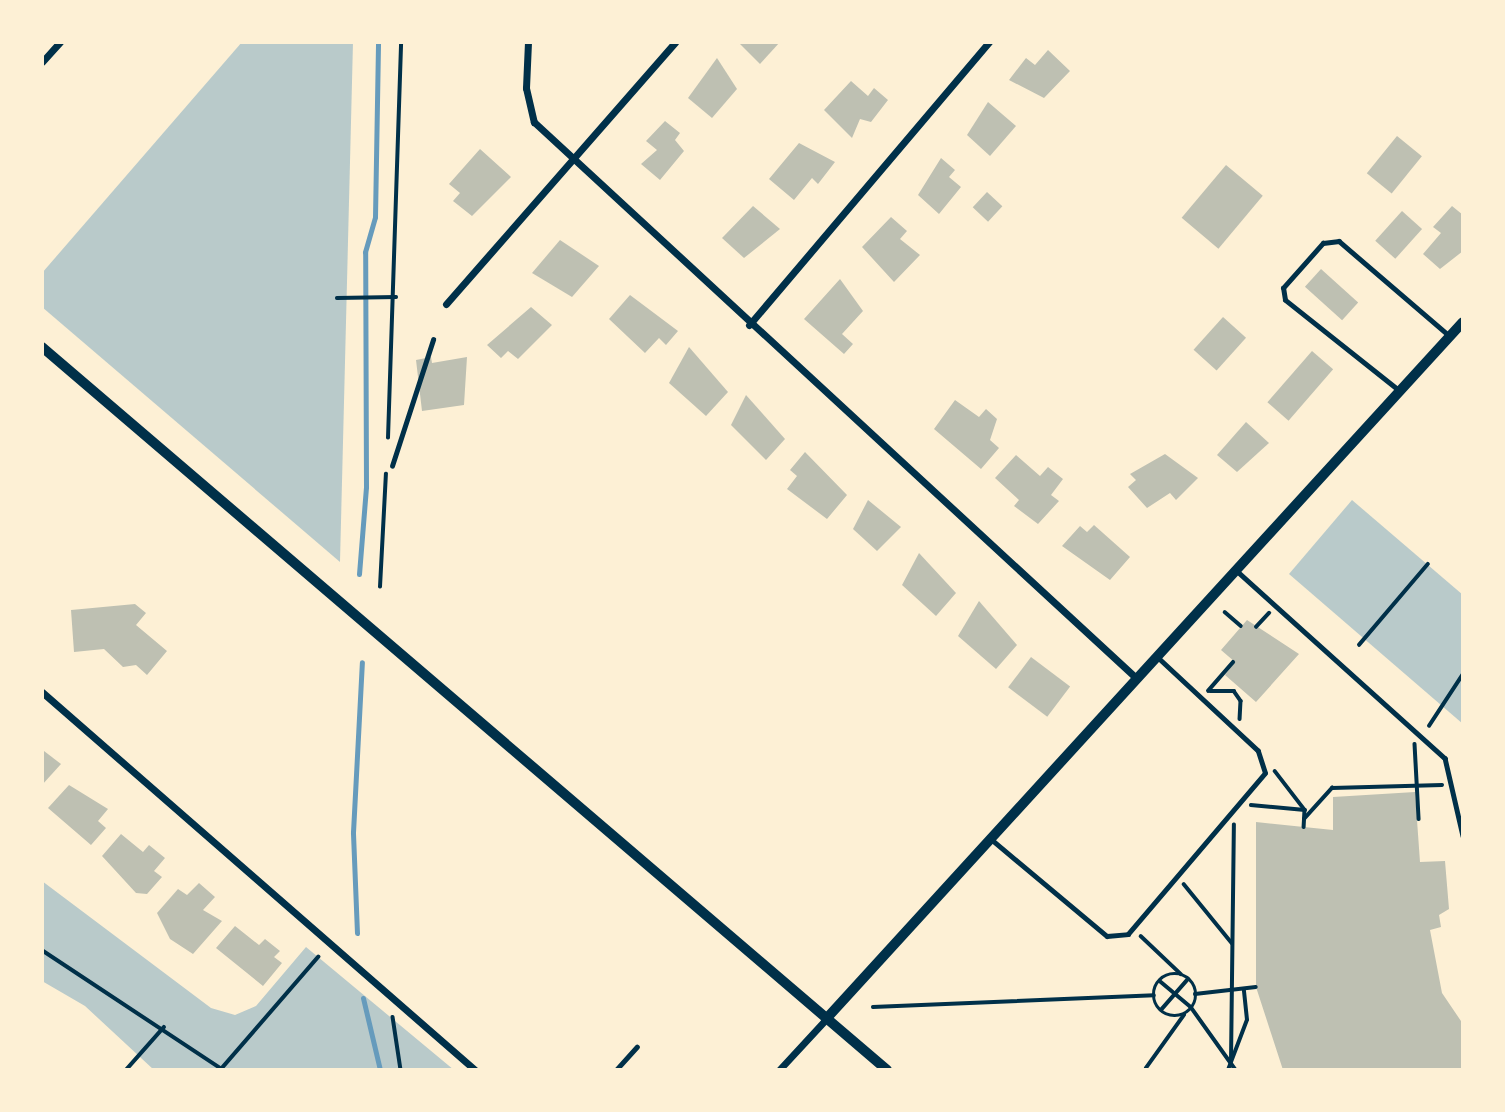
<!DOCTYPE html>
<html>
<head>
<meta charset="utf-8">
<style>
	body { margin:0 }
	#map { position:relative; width:1505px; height:1112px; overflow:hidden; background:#fdf0d5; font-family:Ubuntu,sans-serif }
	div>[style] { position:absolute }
	.green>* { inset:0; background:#b9caca }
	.stream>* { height:5px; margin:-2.5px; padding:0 2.5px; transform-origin:2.5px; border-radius:2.5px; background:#669bbc }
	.building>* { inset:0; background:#bec0b2; transform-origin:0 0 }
	.path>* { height:3.5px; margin:-1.75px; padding:0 1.75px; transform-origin:1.75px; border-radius:1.75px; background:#003049 }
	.path>.ring { margin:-1.75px; padding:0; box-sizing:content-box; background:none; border:3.5px solid #003049; border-radius:50% }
	.service>* { height:4.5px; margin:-2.25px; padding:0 2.25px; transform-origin:2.25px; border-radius:2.25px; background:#003049 }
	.minor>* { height:7px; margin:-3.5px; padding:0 3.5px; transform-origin:3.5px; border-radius:3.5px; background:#003049 }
	.tertiary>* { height:10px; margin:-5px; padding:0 5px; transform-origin:5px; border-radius:5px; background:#003049 }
	.secondary>* { height:10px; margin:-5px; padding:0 5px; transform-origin:5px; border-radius:5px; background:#003049 }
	span { translate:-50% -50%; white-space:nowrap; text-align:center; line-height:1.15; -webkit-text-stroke:5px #fdf0d5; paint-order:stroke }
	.frame { position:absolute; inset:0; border:44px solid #fdf0d5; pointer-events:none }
</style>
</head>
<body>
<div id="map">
	<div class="green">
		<div style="clip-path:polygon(242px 42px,353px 42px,340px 562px,42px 307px,42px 273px)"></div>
		<div style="clip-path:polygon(1352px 500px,1463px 595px,1463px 724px,1289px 574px)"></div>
		<div style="clip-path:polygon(42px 881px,211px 1008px,235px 1015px,256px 1006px,306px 947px,454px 1070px,154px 1070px,85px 1006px,42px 981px)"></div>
	</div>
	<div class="stream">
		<div style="left:359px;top:574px;width:87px;rotate:-85.4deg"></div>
		<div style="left:366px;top:487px;width:235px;rotate:-90.2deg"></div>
		<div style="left:365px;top:252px;width:36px;rotate:-74deg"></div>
		<div style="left:375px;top:217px;width:175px;rotate:-89deg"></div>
		<div style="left:357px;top:933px;width:101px;rotate:-92.3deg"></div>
		<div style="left:353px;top:832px;width:170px;rotate:-87deg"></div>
		<div style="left:363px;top:998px;width:74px;rotate:76.7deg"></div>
	</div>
	<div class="building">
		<div style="clip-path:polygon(738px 42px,780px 42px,760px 64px)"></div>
		<div style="clip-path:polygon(1048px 50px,1070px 71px,1044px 98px,1009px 80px,1026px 58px,1035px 65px)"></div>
		<div style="clip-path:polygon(717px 58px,737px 89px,712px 118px,688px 98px)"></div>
		<div style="clip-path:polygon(851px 81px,868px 96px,874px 88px,888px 100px,871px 122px,860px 119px,852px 138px,824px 110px)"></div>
		<div style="clip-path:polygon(988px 102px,1016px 126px,990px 156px,967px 135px)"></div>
		<div style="clip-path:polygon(665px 121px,680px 133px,675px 140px,684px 151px,660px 180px,641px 164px,657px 150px,646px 141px)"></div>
		<div style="left:1397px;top:136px;width:32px;height:48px;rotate:39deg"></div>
		<div style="clip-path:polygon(799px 143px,835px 162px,818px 184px,812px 178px,794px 200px,769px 179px)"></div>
		<div style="clip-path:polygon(480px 149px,511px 177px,472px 216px,453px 201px,460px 193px,449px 184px)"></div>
		<div style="clip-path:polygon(941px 158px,955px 170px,949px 177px,961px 187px,939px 214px,918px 195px)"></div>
		<div style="left:1226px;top:165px;width:48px;height:69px;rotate:40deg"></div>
		<div style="left:987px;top:192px;width:21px;height:21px;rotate:43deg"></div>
		<div style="clip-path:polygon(753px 206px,780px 229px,744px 258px,722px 238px)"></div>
		<div style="clip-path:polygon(1452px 206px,1463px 215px,1463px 251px,1440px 269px,1423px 254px,1441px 233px,1433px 227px)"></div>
		<div style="left:1402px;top:211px;width:27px;height:40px;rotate:42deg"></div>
		<div style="clip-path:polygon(891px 217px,907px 231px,900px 239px,920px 255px,894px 282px,862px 247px)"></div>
		<div style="clip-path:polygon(560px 240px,599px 266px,572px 297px,532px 273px)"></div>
		<div style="left:1321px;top:269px;width:50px;height:24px;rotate:42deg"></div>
		<div style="clip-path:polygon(840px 279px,863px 311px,842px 334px,853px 344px,844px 354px,804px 319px)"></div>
		<div style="clip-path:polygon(630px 295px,678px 331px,666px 345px,659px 338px,645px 353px,609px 319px)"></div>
		<div style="clip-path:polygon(531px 307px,552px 325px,518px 359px,508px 351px,501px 358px,487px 345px)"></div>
		<div style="left:1223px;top:317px;width:31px;height:44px;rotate:42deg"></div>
		<div style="clip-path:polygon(689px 347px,728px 392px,706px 416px,669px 383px)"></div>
		<div style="left:1312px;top:351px;width:28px;height:68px;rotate:41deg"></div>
		<div style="clip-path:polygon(431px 357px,432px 363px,467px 357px,464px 405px,422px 411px,416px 360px)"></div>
		<div style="clip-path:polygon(746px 395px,785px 439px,766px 460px,731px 425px)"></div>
		<div style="clip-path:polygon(955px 400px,979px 417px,986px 409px,997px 419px,990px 440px,999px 448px,981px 469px,934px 429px)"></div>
		<div style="clip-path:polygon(1246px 422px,1269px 443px,1237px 472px,1217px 455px)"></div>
		<div style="clip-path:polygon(805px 452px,847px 495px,827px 519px,787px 489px,797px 476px,790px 470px)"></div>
		<div style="clip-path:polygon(1165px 454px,1198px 478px,1176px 500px,1170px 493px,1147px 508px,1128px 487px,1136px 480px,1130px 474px)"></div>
		<div style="clip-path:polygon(1016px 455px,1040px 476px,1048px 467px,1063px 479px,1051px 495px,1059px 501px,1038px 524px,1014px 506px,1019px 500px,995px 478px)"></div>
		<div style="clip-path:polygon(868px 500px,901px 527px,877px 551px,853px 529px)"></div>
		<div style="clip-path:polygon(1094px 525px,1130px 557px,1110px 580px,1062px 546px,1080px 526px,1087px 532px)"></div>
		<div style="clip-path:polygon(919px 553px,956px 593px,936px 616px,902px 585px)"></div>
		<div style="clip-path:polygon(979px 601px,1017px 645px,996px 669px,958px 636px)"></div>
		<div style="clip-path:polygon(135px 604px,146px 613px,136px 625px,167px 651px,147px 675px,136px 665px,123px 667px,104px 649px,74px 652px,71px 610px)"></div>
		<div style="clip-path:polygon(1247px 620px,1299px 654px,1256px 702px,1225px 675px,1235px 662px,1221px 650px)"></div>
		<div style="left:1031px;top:657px;width:49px;height:38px;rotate:37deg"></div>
		<div style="clip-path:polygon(44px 751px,61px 764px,42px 785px,42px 753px)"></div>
		<div style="clip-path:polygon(69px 785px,108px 809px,98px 821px,106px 828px,91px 845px,48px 808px)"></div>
		<div style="clip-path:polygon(1415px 792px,1420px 862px,1445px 861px,1449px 909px,1439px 915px,1441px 927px,1430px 930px,1442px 993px,1463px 1024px,1463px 1070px,1283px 1070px,1256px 987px,1256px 822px,1333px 830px,1333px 797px)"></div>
		<div style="clip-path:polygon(121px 834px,143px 852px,149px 845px,165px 858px,154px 871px,162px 877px,147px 894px,136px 893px,102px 856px)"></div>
		<div style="clip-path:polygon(199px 883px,215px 897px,203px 910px,222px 921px,193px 954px,170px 939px,157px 913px,178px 889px,187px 895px)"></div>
		<div style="clip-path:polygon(235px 926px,259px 945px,265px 939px,280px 951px,274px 957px,282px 963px,263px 986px,216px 948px)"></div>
	</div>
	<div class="path">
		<div style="left:337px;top:298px;width:59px;rotate:-1deg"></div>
		<div style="left:388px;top:438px;width:396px;rotate:-88.1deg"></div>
		<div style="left:380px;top:587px;width:113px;rotate:-87deg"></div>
		<div style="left:1225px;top:612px;width:21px;rotate:41deg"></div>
		<div style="left:1256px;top:627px;width:19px;rotate:-47deg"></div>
		<div style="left:1359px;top:645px;width:106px;rotate:-49.6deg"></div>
		<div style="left:1208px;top:691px;width:38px;rotate:-49deg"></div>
		<div style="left:1210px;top:691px;width:24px"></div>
		<div style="left:1234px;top:691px;width:12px;rotate:55deg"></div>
		<div style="left:1241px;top:701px;width:18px;rotate:93deg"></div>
		<div style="left:1429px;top:726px;width:62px;rotate:-56.8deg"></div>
		<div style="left:1415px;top:744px;width:75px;rotate:86.9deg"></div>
		<div style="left:1275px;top:771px;width:49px;rotate:52.4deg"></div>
		<div style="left:1305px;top:810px;width:17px;rotate:93deg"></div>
		<div style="left:1251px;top:805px;width:54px;rotate:5.3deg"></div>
		<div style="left:1304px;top:819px;width:42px;rotate:-47.9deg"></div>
		<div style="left:1332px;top:788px;width:110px;rotate:-1.6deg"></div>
		<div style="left:1184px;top:884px;width:76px;rotate:50.9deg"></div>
		<div style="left:1141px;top:936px;width:55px;rotate:43.5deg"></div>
		<div style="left:42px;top:950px;width:216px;rotate:33.5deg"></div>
		<div class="ring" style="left:1154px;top:974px;width:38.5px;height:38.5px"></div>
		<div style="left:1160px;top:981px;width:40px;rotate:40deg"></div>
		<div style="left:1191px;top:1007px;width:77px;rotate:54.5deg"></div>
		<div style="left:1195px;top:994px;width:61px;rotate:-6.5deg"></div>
		<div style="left:873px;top:1007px;width:281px;rotate:-2.4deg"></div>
		<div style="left:1161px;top:1010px;width:41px;rotate:-48.9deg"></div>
		<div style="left:393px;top:1017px;width:54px;rotate:81.4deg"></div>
		<div style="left:1231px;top:1061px;width:236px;rotate:-89.3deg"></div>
		<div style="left:222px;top:1068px;width:147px;rotate:-49.1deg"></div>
		<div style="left:1146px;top:1068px;width:65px;rotate:-54.4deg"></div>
		<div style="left:126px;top:1070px;width:57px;rotate:-48.5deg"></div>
		<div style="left:1228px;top:1070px;width:53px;rotate:-69.2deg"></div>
		<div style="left:1247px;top:1020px;width:29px;rotate:-96deg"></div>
	</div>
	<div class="service">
		<div style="left:1398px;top:390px;width:144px;rotate:-141.5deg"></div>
		<div style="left:1285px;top:300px;width:12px;rotate:-99deg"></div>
		<div style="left:1283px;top:288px;width:60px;rotate:-48.4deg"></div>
		<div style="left:1323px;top:243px;width:16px;rotate:-7deg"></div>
		<div style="left:1339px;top:241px;width:146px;rotate:40.6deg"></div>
		<div style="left:392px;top:466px;width:133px;rotate:-72deg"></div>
		<div style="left:1237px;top:571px;width:280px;rotate:42deg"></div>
		<div style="left:1445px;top:758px;width:80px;rotate:77deg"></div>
		<div style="left:991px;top:839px;width:151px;rotate:39.9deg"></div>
		<div style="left:1107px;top:936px;width:21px;rotate:-5deg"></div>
		<div style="left:1128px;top:934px;width:211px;rotate:-49.6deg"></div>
		<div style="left:1265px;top:773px;width:23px;rotate:-108deg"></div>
		<div style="left:1258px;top:751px;width:138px;rotate:-137.1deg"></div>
		<div style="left:616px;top:1070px;width:31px;rotate:-48deg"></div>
	</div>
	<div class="minor">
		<div style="left:528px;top:42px;width:46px;rotate:92.5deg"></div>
		<div style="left:526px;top:88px;width:35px;rotate:77deg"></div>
		<div style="left:534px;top:122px;width:818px;rotate:42.72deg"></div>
		<div style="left:42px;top:62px;width:27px;rotate:-48deg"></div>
		<div style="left:446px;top:304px;width:348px;rotate:-48.8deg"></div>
		<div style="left:749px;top:325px;width:371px;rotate:-49.7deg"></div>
		<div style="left:42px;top:692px;width:575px;rotate:41.12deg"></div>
		<div style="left:779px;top:1070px;width:69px;rotate:-47.3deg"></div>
	</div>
	<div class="tertiary">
		<div style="left:826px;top:1019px;width:944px;rotate:-47.58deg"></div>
	</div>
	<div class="secondary">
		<div style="left:42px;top:347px;width:1112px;rotate:40.55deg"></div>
	</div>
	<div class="frame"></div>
</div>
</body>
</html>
